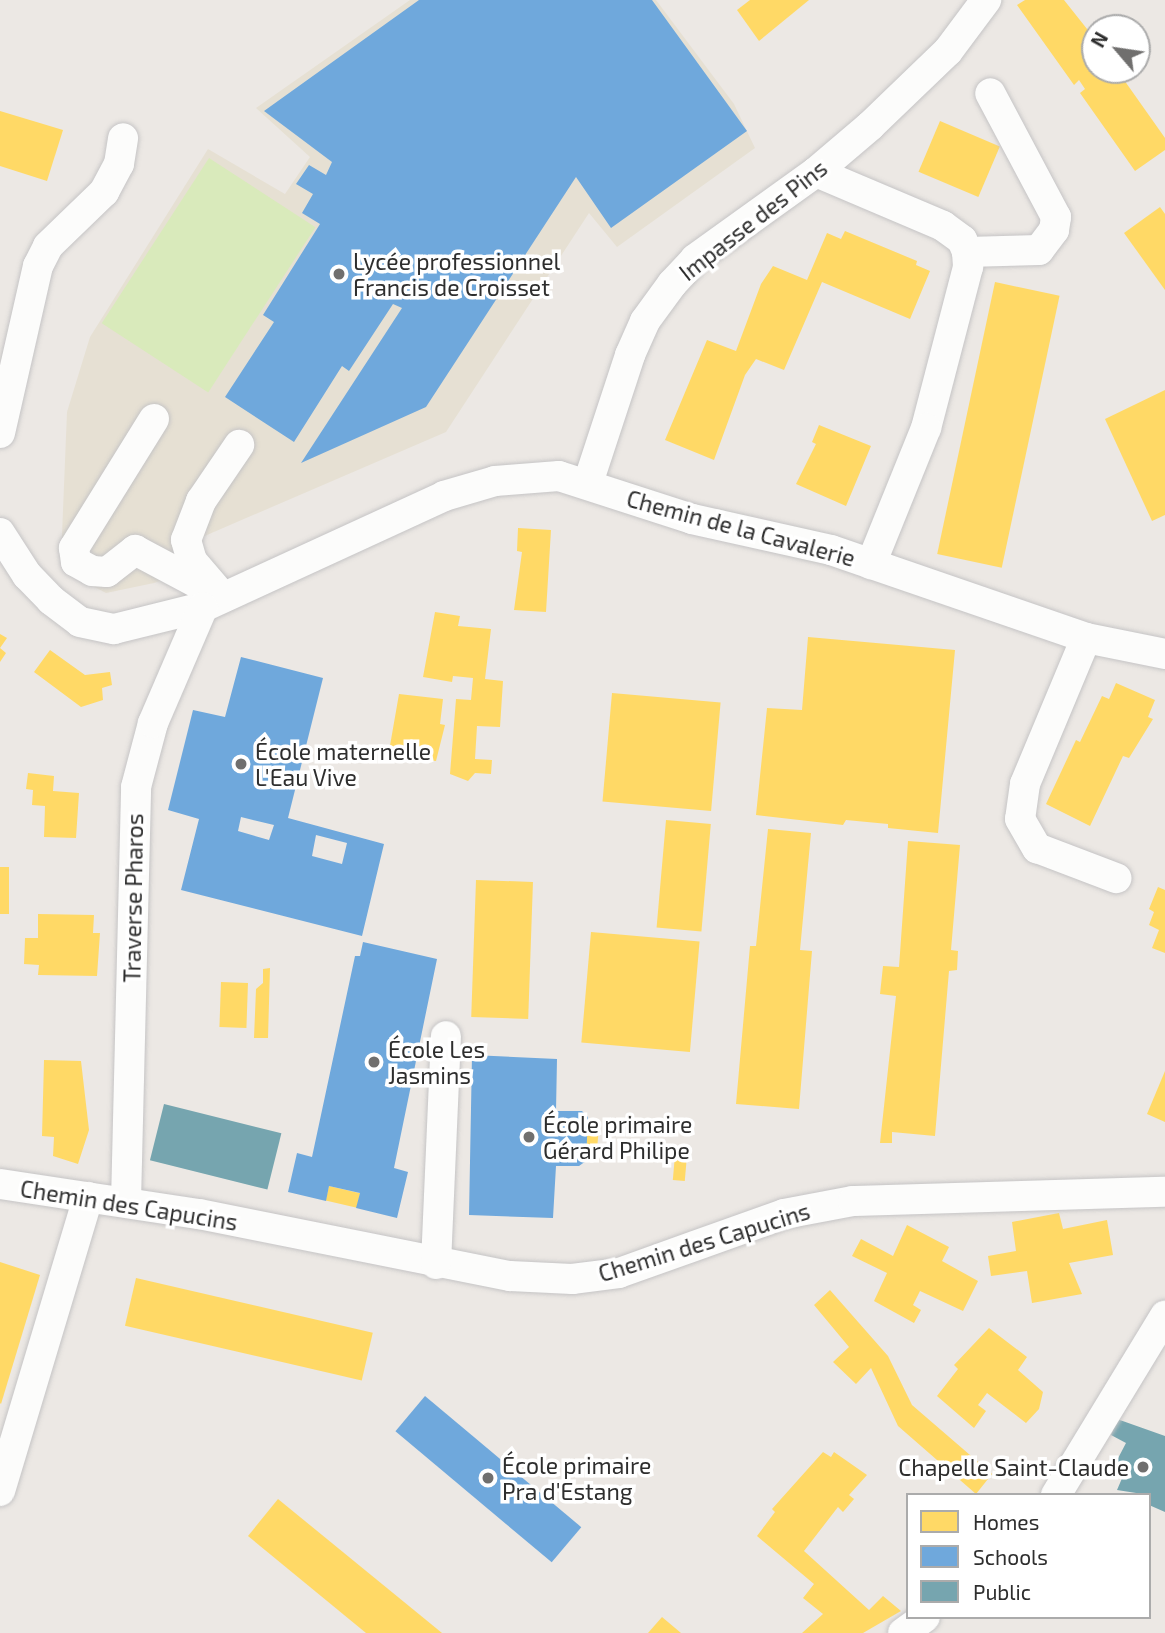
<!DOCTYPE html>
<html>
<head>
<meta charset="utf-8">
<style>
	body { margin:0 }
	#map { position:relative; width:1165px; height:1633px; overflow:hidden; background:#ece8e4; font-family:"Exo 2",sans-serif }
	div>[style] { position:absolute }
	.education>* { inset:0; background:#e6e0d3 }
	.pitch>* { inset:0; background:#d9eabb; transform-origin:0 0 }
	.homes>* { inset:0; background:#ffd966; transform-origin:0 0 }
	.schools>* { inset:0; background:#6fa8dc; transform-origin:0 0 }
	.public>* { inset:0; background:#76a5af; transform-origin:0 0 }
	.roads { filter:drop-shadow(0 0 2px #c5c4c5) drop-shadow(0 0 2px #c5c4c5) }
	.minor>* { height:30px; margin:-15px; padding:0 15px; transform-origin:15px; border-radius:15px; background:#fcfcfb }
	.dots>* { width:19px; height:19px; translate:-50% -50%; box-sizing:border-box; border:4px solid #fff; border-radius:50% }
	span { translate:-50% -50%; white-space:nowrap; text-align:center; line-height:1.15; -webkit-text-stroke:7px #fff; paint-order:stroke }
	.street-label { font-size:23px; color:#2e2e2e }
	.poi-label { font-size:23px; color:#2e2e2e }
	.left { translate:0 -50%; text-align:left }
	.right { translate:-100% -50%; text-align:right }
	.legend { position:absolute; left:906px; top:1493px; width:245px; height:126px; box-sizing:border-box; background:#fff; border:2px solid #ababab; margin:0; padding:9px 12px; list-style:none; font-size:21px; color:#2e2e2e }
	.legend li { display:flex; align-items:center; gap:14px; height:35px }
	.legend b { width:35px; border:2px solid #ababab }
	.north { position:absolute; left:1081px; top:14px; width:70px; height:70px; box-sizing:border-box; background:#fff; border:2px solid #ababab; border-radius:50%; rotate:299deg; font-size:19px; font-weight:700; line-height:28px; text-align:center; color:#2e2e2e }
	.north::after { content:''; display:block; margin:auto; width:24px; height:32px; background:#706f6e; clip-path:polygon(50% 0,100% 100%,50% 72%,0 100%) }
</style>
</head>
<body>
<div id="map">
	<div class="education">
		<div style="clip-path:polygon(410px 0,656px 0,734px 104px,755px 148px,617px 247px,589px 213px,446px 432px,200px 538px,204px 565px,154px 583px,106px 593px,81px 580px,61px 559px,67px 412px,90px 337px,208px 149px,285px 194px,310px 157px,256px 108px)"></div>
	</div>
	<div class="pitch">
		<div style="left:209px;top:158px;width:127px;height:197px;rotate:33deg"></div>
	</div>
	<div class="homes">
		<div style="clip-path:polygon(750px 0,809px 0,759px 41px,737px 10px)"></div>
		<div style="clip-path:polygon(1025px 0,1064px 0,1095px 39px,1095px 70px,1117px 70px,1165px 138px,1165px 150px,1135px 171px,1080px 93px,1085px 89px,1079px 80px,1074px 85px,1017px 5px)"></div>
		<div style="clip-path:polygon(0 111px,63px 130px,47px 181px,0 166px)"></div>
		<div style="left:940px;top:121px;width:65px;height:55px;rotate:23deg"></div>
		<div style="clip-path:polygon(1160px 207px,1165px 214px,1165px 290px,1124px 233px)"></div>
		<div style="clip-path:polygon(845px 231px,917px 261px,916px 265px,930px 271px,910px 319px,822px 282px,784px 370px,756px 359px,745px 375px,714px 460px,665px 440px,707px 340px,736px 351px,761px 284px,773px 266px,807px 280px,827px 233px,841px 239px)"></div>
		<div style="left:995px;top:282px;width:66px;height:278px;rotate:12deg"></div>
		<div style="clip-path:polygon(1165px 390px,1165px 515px,1152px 521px,1105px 419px)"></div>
		<div style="clip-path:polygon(819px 425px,871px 446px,846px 506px,796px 484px,816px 444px,812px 442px)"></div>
		<div style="clip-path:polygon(518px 528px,551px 530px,546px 612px,514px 610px,522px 552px,517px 551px)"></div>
		<div style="clip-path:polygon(435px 612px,460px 616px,458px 626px,491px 629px,485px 679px,503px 681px,500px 727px,477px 726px,475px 759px,492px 760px,491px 774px,475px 773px,468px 781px,450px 774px,456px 699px,471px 700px,473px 678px,453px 676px,452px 682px,423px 677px)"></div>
		<div style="clip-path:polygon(0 634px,7px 638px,0 648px,6px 653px,0 662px)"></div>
		<div style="clip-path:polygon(808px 637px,955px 650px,938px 833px,888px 828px,888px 824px,846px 820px,843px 825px,756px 815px,767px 708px,802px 710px)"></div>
		<div style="clip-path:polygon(50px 650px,85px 675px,110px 672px,112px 685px,102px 688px,103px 700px,81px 707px,34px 672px)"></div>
		<div style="clip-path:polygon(1116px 683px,1155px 700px,1148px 717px,1153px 719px,1129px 758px,1123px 756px,1090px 826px,1046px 804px,1076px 740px,1080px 742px,1102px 696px,1109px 699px)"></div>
		<div style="left:612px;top:693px;width:109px;height:109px;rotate:5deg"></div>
		<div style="clip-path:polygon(399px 694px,443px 699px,440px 724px,445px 725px,436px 761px,388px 757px)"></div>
		<div style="clip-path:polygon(28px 773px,54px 776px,53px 791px,79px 793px,76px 838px,44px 837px,45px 806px,32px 805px,33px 790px,26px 789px)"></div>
		<div style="left:666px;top:820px;width:45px;height:108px;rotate:5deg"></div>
		<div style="clip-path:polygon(768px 829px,811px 833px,800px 950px,812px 951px,799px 1109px,736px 1104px,750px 946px,756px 946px)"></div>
		<div style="clip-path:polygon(908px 841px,960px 845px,951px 950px,958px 951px,957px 970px,949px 971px,935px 1136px,892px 1132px,892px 1143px,880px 1143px,896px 996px,880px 994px,883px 966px,899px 967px)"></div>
		<div style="left:0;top:867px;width:9px;height:47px"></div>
		<div style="left:476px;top:880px;width:57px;height:137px;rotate:2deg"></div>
		<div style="clip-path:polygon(1158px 887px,1165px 890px,1165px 953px,1152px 948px,1159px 930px,1149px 925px,1154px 912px,1149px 909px)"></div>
		<div style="clip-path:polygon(38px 914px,94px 915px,93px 933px,100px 933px,97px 976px,38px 975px,39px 965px,24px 964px,25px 938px,38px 938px)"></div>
		<div style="left:591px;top:932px;width:109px;height:111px;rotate:5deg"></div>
		<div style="clip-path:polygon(270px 968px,268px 1038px,254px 1038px,256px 989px,263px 983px,263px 969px)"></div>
		<div style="left:221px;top:982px;width:27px;height:45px;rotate:2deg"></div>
		<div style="clip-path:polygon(44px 1060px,81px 1061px,89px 1130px,78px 1164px,53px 1156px,54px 1137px,42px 1136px)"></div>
		<div style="clip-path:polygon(1165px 1071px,1165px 1122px,1147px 1114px)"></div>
		<div style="left:587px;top:1126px;width:12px;height:23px;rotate:5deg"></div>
		<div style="left:675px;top:1155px;width:12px;height:25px;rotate:5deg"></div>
		<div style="left:329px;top:1186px;width:32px;height:15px;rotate:13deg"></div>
		<div style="clip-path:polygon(1059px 1213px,1063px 1229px,1107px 1220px,1113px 1255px,1069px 1263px,1082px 1294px,1032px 1303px,1027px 1271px,991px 1276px,988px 1256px,1016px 1251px,1012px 1222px)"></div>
		<div style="clip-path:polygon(907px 1225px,949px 1247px,942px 1261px,978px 1281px,963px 1311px,920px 1291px,913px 1305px,921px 1310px,914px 1323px,874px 1301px,887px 1273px,852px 1256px,861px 1239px,893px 1256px)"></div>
		<div style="clip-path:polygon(0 1262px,40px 1275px,1px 1404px,0 1403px)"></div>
		<div style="left:136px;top:1278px;width:243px;height:49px;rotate:13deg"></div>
		<div style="clip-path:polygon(830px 1290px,888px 1356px,912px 1405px,992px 1474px,976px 1494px,898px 1426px,871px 1368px,856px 1384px,833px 1362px,849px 1347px,814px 1305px)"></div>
		<div style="clip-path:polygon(989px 1328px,1027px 1357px,1018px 1370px,1043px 1392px,1039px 1409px,1026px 1423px,987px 1393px,978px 1405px,986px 1411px,974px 1428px,937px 1396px,958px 1369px,954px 1365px)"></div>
		<div style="clip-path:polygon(823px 1452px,831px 1457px,834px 1452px,867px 1475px,849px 1495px,854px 1499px,843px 1512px,838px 1507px,804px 1551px,869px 1610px,883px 1596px,901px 1611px,863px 1633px,802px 1633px,823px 1614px,803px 1598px,814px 1584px,757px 1536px,775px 1512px,772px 1509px)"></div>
		<div style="clip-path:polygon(278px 1499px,442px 1633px,366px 1633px,248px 1536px)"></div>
		<div style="clip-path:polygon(662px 1617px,681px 1633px,648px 1633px)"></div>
	</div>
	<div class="schools">
		<div style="clip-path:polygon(419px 0,652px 0,747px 131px,611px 228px,576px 177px,426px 407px,301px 463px,402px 308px,393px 304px,349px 371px,342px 366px,294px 442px,225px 397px,274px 322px,263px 315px,320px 224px,302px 213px,313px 194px,296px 184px,309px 165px,326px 175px,332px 162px,264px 111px)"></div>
		<div style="clip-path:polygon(evenodd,241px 657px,323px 678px,288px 818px,384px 844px,362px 936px,181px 890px,199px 819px,168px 810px,193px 710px,225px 717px,241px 657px,241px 817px,274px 825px,269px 840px,238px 831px,241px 817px,241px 657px,316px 835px,347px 843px,342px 864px,312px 856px,316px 835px)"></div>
		<div style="clip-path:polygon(363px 942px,437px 959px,394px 1168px,408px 1172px,397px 1218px,356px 1208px,360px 1193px,329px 1186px,326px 1201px,288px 1192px,297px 1153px,312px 1157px,355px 956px,360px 956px)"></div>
		<div style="clip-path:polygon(472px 1055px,557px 1059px,556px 1111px,582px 1111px,588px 1117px,586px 1161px,579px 1166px,556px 1166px,553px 1218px,469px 1215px)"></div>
		<div style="left:425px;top:1396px;width:204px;height:46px;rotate:40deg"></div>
	</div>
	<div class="public">
		<div style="left:164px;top:1104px;width:121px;height:58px;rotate:14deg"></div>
		<div style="clip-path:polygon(1117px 1419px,1165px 1436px,1165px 1512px,1149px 1505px,1149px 1495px,1117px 1490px,1126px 1469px,1115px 1464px,1126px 1443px,1111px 1435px)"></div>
	</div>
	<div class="roads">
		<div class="minor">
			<div style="left:816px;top:172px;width:138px;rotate:23deg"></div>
			<div style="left:943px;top:226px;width:24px;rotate:36deg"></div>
			<div style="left:962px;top:240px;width:13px;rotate:67deg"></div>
			<div style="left:967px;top:252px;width:15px;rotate:86deg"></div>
			<div style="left:968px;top:267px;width:166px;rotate:104.6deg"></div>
			<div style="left:926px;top:428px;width:147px;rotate:112deg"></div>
			<div style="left:967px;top:252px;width:72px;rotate:-1.6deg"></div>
			<div style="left:1039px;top:250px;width:25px;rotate:-53deg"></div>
			<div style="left:1054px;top:230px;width:13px;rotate:-81deg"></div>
			<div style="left:1056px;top:217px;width:140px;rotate:-118deg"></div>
			<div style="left:154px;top:419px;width:152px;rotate:121.8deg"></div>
			<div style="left:74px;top:548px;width:14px;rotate:82deg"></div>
			<div style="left:76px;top:562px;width:18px;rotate:29deg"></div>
			<div style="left:92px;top:571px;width:15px;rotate:4deg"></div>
			<div style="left:107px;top:572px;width:36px;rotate:-38deg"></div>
			<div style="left:135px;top:550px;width:100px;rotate:28.1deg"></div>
			<div style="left:223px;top:597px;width:48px;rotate:-130.7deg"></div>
			<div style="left:192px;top:561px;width:22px;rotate:-106deg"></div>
			<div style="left:186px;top:540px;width:42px;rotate:-69deg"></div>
			<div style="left:201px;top:501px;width:68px;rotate:-55.8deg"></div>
			<div style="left:0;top:433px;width:171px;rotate:-77.2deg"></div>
			<div style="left:38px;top:266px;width:22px;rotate:-63deg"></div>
			<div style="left:48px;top:246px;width:78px;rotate:-44deg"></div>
			<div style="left:104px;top:192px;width:32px;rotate:-62deg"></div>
			<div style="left:119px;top:164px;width:26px;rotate:-81deg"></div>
			<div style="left:588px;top:483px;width:135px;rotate:-71.8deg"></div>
			<div style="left:630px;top:355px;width:37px;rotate:-66deg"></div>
			<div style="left:645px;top:321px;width:46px;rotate:-53.9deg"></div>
			<div style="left:672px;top:284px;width:34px;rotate:-47deg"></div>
			<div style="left:695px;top:259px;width:149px;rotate:-35.7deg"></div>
			<div style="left:816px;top:172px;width:71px;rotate:-40.4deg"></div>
			<div style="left:870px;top:126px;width:108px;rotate:-43.9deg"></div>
			<div style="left:948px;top:51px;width:64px;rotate:-53.3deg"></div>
			<div style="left:0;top:533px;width:50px;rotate:57.3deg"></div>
			<div style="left:27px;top:575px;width:35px;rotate:46deg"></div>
			<div style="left:51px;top:600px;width:36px;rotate:37deg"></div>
			<div style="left:80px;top:622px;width:35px;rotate:12deg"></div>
			<div style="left:114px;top:629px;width:92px;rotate:-13.9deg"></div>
			<div style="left:203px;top:607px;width:265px;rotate:-24.7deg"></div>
			<div style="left:444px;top:496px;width:53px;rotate:-16.4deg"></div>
			<div style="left:495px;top:481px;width:64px;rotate:-4.5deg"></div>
			<div style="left:559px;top:476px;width:140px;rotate:17.9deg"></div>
			<div style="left:692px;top:519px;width:142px;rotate:12.6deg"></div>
			<div style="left:831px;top:550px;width:270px;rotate:19deg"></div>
			<div style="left:1086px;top:638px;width:81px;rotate:11.4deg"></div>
			<div style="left:1086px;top:638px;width:158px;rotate:112.7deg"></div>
			<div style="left:1025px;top:784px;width:35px;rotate:98deg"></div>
			<div style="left:1020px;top:819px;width:34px;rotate:60deg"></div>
			<div style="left:1037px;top:848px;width:85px;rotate:20.8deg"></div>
			<div style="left:0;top:1184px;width:201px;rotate:8.6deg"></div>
			<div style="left:199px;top:1214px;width:317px;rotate:11.3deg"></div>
			<div style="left:510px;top:1276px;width:62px;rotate:2.8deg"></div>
			<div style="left:572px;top:1279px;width:47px;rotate:-7.3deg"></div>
			<div style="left:619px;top:1273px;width:175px;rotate:-19.7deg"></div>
			<div style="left:784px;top:1214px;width:70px;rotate:-10.7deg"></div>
			<div style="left:853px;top:1201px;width:312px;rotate:-1.7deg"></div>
			<div style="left:126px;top:1202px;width:415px;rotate:-88.6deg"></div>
			<div style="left:136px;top:787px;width:66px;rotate:-75.1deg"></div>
			<div style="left:153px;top:723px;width:126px;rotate:-66.7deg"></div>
			<div style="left:436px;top:1264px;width:228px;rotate:-87.5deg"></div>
			<div style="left:0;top:1491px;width:307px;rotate:-73.3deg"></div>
			<div style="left:1056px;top:1495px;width:210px;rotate:-58.7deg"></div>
			<div style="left:903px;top:1633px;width:27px;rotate:-36deg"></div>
		</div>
	</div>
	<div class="dots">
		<div style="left:339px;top:274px;background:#706f6e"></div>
		<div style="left:241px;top:764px;background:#706f6e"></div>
		<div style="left:374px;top:1062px;background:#706f6e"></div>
		<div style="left:529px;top:1137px;background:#706f6e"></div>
		<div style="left:1143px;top:1467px;background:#706f6e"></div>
		<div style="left:488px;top:1478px;background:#706f6e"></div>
	</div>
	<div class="street-label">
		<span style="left:753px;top:220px;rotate:-38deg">Impasse des Pins</span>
		<span style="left:741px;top:528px;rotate:15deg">Chemin de la Cavalerie</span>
		<span style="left:133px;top:898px;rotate:-89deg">Traverse Pharos</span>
		<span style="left:129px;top:1205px;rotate:9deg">Chemin des Capucins</span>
		<span style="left:704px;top:1242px;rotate:-17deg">Chemin des Capucins</span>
	</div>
	<div class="poi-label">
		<span class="left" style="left:353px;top:274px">Lycée professionnel<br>Francis de Croisset</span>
		<span class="left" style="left:255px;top:764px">École maternelle<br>L'Eau Vive</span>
		<span class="left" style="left:388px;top:1062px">École Les<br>Jasmins</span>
		<span class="left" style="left:543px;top:1137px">École primaire<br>Gérard Philipe</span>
		<span class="left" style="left:502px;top:1478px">École primaire<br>Pra d'Estang</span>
		<span class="right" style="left:1129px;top:1467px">Chapelle Saint-Claude</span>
	</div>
	<ul class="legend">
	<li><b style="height:19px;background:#ffd966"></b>Homes</li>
	<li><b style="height:19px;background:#6fa8dc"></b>Schools</li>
	<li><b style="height:19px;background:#76a5af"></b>Public</li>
	</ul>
	<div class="north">N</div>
</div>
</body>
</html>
